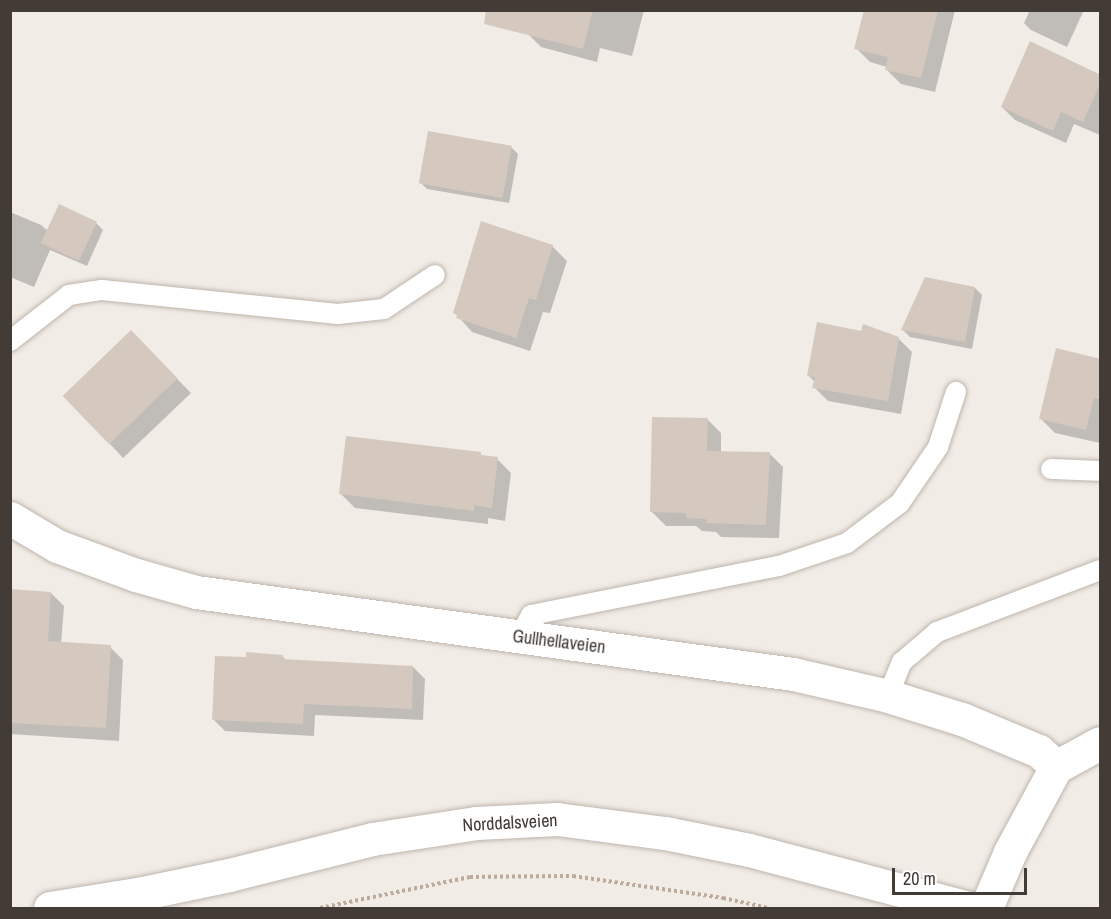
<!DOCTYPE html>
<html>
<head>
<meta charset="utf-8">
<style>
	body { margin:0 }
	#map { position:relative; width:1111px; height:919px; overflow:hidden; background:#f1ece6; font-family:"Archivo Narrow",sans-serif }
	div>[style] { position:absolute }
	.shadow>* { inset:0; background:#0003 }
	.building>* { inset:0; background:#d5c9bf; transform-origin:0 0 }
	.path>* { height:4px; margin-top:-2px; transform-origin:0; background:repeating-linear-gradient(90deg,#bcab9c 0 3px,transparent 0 6px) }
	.roads { filter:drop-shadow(0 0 2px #bfb5ac) drop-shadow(0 0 2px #bfb5ac) }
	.service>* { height:20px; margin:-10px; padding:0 10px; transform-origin:10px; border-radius:10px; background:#fff }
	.minor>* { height:33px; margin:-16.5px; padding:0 16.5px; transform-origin:16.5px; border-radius:16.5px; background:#fff }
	span { translate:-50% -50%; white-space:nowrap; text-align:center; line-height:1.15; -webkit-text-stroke:5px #fff; paint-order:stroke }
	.street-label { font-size:18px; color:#433c36 }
	.frame { position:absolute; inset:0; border:12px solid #433c36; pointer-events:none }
	.scale { position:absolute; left:892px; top:868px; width:135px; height:27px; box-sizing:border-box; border:3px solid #433c36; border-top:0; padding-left:8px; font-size:18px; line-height:21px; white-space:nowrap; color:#433c36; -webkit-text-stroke:4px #fff; paint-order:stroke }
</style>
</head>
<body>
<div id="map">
	<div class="shadow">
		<div style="clip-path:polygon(533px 10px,644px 10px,632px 56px,600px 48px,597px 62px,541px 47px,527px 33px)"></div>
		<div style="clip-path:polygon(865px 10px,955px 10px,935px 92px,901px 84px,887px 70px,887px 67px,870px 62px,856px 48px)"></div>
		<div style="clip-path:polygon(1030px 10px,1082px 10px,1083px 12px,1067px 47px,1031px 30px,1024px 23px)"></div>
		<div style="clip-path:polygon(1100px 77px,1100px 135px,1074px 124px,1066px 143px,1015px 120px,1002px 107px)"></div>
		<div style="clip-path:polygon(511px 147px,518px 154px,509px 203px,427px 189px,420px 182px)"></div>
		<div style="clip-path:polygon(10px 212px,41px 225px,48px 231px,96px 223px,103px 230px,87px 266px,50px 250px,34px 287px,10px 277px)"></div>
		<div style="clip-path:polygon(482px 223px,553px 247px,567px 261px,550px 313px,543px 312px,530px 351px,472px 332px,455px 313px)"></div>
		<div style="clip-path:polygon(975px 288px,982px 295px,972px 349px,910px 337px,903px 330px)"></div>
		<div style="clip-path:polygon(131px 332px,191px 393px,123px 458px,110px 444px)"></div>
		<div style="clip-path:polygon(898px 338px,912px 352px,901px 414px,828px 401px,814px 387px,815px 382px,808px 375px)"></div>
		<div style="clip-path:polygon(1100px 361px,1100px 443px,1055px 433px,1041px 419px)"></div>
		<div style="clip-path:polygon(707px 419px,721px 433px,721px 452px,769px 453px,783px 467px,779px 538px,721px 537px,716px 532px,702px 531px,696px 526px,666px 526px,652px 512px)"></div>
		<div style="clip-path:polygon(480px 454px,484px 457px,497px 459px,511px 473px,505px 521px,488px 518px,488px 524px,355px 508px,341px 494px)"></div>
		<div style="clip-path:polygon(10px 590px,51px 593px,64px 606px,61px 644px,110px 647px,123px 660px,119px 741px,10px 734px)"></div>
		<div style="clip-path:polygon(282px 656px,287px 661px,413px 667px,425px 679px,423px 720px,315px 715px,314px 736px,225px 731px,213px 719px,247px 659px)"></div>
	</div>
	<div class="building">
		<div style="clip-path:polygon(486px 10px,593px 10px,583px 49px,484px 24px)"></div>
		<div style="clip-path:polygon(864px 10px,938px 10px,921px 78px,885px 70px,888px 57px,854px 49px)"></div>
		<div style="clip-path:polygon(1030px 41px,1101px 75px,1101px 82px,1083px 122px,1061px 112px,1053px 131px,1001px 107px)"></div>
		<div style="left:428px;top:131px;width:85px;height:53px;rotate:10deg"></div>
		<div style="left:59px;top:204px;width:42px;height:43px;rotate:25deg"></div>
		<div style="clip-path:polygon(481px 221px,553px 245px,536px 300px,529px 298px,516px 338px,456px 318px,457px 315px,453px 313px)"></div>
		<div style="clip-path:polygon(925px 277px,975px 287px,965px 342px,901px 330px)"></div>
		<div style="clip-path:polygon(817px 322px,861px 331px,863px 324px,899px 337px,888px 401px,812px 388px,815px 377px,807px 376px)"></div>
		<div style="left:131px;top:330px;width:67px;height:95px;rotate:46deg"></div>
		<div style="clip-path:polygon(1056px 348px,1101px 359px,1101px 400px,1094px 398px,1086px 430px,1039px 419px)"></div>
		<div style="clip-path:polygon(652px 417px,708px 418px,707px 451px,770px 452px,766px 525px,706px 523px,706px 519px,686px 518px,686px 513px,650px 512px)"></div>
		<div style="clip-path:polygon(346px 436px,481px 452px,481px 455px,498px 457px,492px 508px,474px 505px,474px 511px,339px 494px)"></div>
		<div style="clip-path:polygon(10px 589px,51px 592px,48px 641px,111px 645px,106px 728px,10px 723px)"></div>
		<div style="clip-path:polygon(246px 652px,283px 655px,282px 659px,413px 666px,412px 709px,304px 704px,303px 724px,212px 720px,215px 656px,246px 657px)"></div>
	</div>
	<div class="path">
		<div style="left:320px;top:908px;width:153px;rotate:-11.7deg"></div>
		<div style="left:470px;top:877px;width:103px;rotate:-0.6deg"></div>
		<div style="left:573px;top:876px;width:152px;rotate:8.3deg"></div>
		<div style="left:723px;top:898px;width:47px;rotate:12.3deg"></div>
	</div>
	<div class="roads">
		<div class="service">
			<div style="left:10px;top:341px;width:75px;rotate:-37.9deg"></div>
			<div style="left:69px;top:295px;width:33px;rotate:-9deg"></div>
			<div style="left:102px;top:290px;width:237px;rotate:5.8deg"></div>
			<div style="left:338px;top:314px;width:46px;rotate:-6.2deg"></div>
			<div style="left:384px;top:309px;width:61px;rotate:-33.7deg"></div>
			<div style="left:1051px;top:469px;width:49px;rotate:2.3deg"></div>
			<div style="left:519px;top:637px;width:25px;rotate:-61deg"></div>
			<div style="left:531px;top:615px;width:253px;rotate:-11.2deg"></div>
			<div style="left:779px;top:566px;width:72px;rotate:-18.7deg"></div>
			<div style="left:847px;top:543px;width:66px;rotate:-37deg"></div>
			<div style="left:900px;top:503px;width:68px;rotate:-55.8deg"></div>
			<div style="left:938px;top:447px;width:58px;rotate:-71.9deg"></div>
			<div style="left:888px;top:696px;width:37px;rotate:-68deg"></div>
			<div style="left:902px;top:662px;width:46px;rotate:-40.6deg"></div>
			<div style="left:937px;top:632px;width:174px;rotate:-20.8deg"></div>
		</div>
		<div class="minor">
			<div style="left:10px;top:518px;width:55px;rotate:30.8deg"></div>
			<div style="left:57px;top:546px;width:84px;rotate:20.2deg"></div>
			<div style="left:136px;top:575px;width:62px;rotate:15.8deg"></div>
			<div style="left:196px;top:592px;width:603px;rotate:7.82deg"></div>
			<div style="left:793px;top:674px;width:98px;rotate:13deg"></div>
			<div style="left:888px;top:696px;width:77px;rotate:17.3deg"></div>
			<div style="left:962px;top:719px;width:83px;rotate:22.6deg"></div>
			<div style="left:1039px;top:751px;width:23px;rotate:43deg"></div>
			<div style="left:1056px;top:767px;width:50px;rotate:-28.6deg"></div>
			<div style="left:50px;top:908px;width:94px;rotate:-9.2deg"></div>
			<div style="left:143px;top:893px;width:88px;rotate:-11.8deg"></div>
			<div style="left:229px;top:875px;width:147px;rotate:-14.1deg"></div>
			<div style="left:372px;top:839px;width:105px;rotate:-8.7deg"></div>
			<div style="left:476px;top:823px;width:81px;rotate:-2.8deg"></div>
			<div style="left:557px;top:819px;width:109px;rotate:7.4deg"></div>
			<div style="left:665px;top:833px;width:86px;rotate:11.4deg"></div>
			<div style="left:749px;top:850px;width:227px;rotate:14.8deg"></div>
			<div style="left:986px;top:908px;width:61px;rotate:-66.8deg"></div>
			<div style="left:1010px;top:852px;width:97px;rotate:-61.6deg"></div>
		</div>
	</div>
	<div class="street-label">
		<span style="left:559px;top:642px;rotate:7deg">Gullhellaveien</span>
		<span style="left:510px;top:823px;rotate:-3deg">Norddalsveien</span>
	</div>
	<div class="frame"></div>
	<div class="scale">20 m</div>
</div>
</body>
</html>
